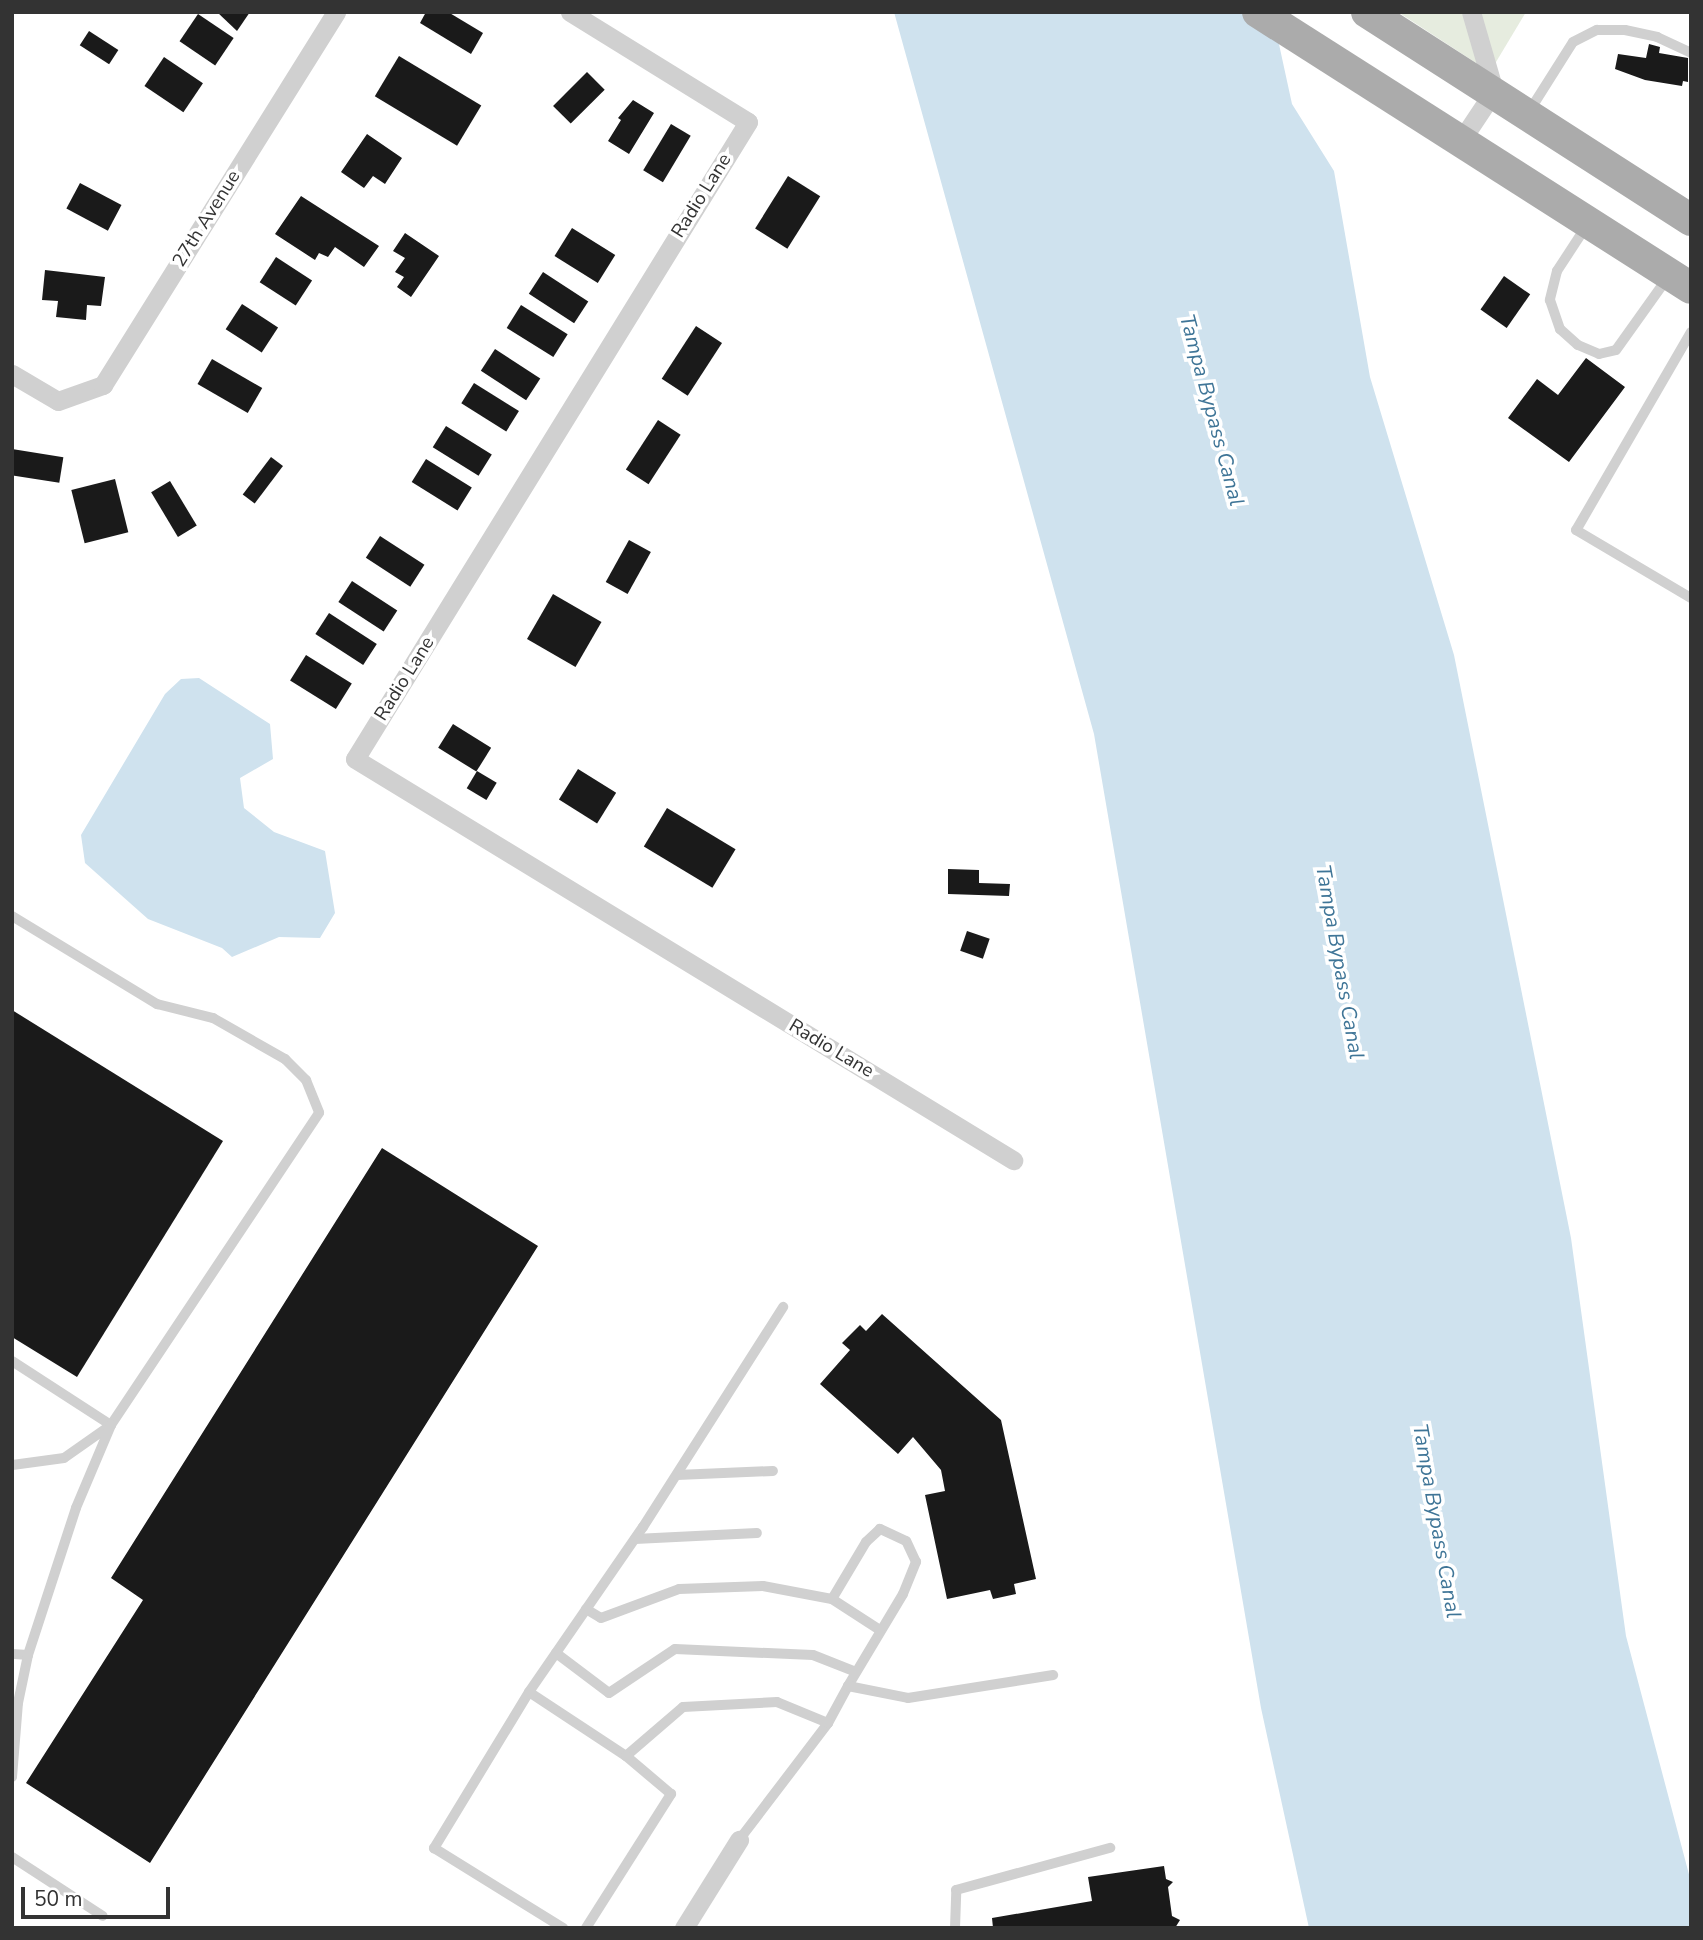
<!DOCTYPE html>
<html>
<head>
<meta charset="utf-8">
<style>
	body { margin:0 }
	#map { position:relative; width:1703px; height:1940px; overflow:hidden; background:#fff; font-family:"Nunito Sans",sans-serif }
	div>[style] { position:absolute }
	.green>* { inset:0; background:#e6ecdf }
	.water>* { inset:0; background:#cfe2ee }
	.building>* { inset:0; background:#1a1a1a; transform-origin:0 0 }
	.lane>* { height:10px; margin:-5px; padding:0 5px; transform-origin:5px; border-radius:5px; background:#d0d0d0 }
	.street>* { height:19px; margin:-9.5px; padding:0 9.5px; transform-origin:9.5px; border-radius:9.5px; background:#d0d0d0 }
	.primary>* { height:32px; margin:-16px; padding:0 16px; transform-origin:16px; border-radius:16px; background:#ababab }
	span { translate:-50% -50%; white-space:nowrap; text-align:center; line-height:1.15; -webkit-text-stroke:7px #fff; paint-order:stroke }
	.street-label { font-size:19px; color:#333 }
	.water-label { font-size:21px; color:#3f7597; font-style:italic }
	.frame { position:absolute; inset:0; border:14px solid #333; pointer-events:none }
	.scale { position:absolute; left:21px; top:1887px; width:149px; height:32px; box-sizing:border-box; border:4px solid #333; border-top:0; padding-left:9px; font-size:21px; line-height:24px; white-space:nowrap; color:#333; -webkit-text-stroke:5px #fff; paint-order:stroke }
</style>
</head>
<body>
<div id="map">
	<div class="green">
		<div style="clip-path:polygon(1398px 12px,1526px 12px,1490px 72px)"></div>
	</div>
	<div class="water">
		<div style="clip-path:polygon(894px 12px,1272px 12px,1292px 104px,1334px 171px,1370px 377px,1454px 655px,1571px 1238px,1626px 1636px,1691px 1882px,1691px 1928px,1309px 1928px,1261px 1708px,1094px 734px)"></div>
		<div style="clip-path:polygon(199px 678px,270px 724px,273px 759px,240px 778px,244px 808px,274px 832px,325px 851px,335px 913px,320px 938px,279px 937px,232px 957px,222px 948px,148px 919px,85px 863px,81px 835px,165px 694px,181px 679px)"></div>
	</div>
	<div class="building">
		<div style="clip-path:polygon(217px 12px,250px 12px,237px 31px)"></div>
		<div style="clip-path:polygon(426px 12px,448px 12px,483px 33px,471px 54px,420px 23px)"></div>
		<div style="left:198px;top:14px;width:43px;height:33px;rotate:34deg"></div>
		<div style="left:89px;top:31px;width:35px;height:17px;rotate:33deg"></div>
		<div style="clip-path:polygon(1649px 44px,1660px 47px,1659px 53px,1688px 58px,1688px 82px,1683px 81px,1682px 86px,1645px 80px,1615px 69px,1618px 54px,1646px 58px)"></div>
		<div style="left:399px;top:56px;width:96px;height:47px;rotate:31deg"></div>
		<div style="left:164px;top:57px;width:47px;height:35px;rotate:34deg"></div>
		<div style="left:587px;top:72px;width:25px;height:48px;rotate:45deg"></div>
		<div style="clip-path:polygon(633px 100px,654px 113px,629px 154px,608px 141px,621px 120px,618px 118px)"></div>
		<div style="left:671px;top:124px;width:23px;height:54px;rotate:31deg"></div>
		<div style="clip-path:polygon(367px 134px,402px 158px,385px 184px,373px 176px,364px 188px,341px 172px)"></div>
		<div style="left:788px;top:176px;width:38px;height:62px;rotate:32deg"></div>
		<div style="left:80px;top:183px;width:47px;height:29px;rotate:28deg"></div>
		<div style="clip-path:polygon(301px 196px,379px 246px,364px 267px,335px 247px,328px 257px,319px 253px,315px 260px,275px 234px)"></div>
		<div style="left:572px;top:228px;width:51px;height:33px;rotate:32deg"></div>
		<div style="clip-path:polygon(405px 233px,439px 256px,411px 297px,397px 287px,404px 277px,395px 272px,405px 258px,393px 251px)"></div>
		<div style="left:276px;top:257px;width:43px;height:30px;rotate:33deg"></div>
		<div style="clip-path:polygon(45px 270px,105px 277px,101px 306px,87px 305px,86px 320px,56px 317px,58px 301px,42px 300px)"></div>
		<div style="left:543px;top:272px;width:54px;height:26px;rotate:33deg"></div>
		<div style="left:1504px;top:276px;width:32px;height:41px;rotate:35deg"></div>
		<div style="left:242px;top:304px;width:43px;height:30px;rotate:33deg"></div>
		<div style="left:521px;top:305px;width:55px;height:27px;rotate:32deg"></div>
		<div style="left:696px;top:326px;width:31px;height:63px;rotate:33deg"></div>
		<div style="left:495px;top:349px;width:54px;height:26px;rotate:33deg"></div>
		<div style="clip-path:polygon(1586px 358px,1625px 387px,1569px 462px,1508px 418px,1537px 379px,1558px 395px)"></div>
		<div style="left:212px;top:359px;width:58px;height:29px;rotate:30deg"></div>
		<div style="left:474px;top:383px;width:53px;height:24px;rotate:32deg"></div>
		<div style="left:658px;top:420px;width:27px;height:59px;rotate:33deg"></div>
		<div style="left:446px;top:426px;width:54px;height:25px;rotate:32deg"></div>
		<div style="left:12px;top:449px;width:52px;height:26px;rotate:9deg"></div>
		<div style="left:271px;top:457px;width:15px;height:47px;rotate:37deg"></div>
		<div style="left:426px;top:459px;width:54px;height:27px;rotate:32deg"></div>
		<div style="left:115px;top:479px;width:55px;height:45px;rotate:76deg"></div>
		<div style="left:170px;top:481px;width:52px;height:22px;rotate:59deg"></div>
		<div style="left:380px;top:536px;width:53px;height:26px;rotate:33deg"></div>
		<div style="left:629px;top:540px;width:25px;height:48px;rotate:29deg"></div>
		<div style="left:352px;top:581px;width:54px;height:25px;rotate:33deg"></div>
		<div style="left:553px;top:594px;width:56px;height:52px;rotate:30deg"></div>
		<div style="left:329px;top:613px;width:57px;height:25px;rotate:33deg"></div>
		<div style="left:306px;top:655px;width:54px;height:30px;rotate:32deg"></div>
		<div style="left:453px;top:724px;width:45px;height:28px;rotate:32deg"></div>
		<div style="left:578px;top:769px;width:45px;height:36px;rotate:32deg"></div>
		<div style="left:477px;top:771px;width:23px;height:20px;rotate:31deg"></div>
		<div style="left:667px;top:808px;width:80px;height:45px;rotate:31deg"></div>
		<div style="clip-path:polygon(948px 869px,979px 870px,979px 883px,1010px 884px,1009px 896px,948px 894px)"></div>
		<div style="left:967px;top:931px;width:24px;height:21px;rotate:19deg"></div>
		<div style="clip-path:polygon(12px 1010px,223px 1141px,77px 1377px,12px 1337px)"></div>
		<div style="clip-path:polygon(382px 1148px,538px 1246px,150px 1863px,26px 1783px,143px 1600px,111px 1578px)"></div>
		<div style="clip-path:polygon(882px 1314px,1001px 1420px,1036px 1579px,1014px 1584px,1016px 1594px,993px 1599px,990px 1590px,947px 1599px,925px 1495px,945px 1491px,941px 1470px,913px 1437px,898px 1454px,820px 1384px,850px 1350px,842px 1343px,860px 1325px,866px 1331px)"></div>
		<div style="clip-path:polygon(1164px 1866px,1166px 1879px,1173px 1882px,1168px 1887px,1172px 1916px,1180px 1920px,1175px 1928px,993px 1928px,992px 1918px,1092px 1901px,1088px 1877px)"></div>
	</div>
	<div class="lane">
		<div style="left:1530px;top:110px;width:80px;rotate:-57.7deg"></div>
		<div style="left:1573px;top:42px;width:27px;rotate:-27deg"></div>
		<div style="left:1597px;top:30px;width:28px"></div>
		<div style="left:1625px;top:30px;width:33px;rotate:12deg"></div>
		<div style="left:1657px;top:37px;width:38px;rotate:25deg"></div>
		<div style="left:1587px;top:225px;width:55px;rotate:123.1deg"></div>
		<div style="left:1557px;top:271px;width:30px;rotate:104deg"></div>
		<div style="left:1550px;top:300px;width:31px;rotate:71deg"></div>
		<div style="left:1560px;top:329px;width:24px;rotate:42deg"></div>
		<div style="left:1578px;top:345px;width:23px;rotate:23deg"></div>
		<div style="left:1599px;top:354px;width:17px;rotate:-13deg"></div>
		<div style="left:1616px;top:350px;width:90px;rotate:-54.5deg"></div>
		<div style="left:1691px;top:332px;width:229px;rotate:120.1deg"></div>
		<div style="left:1576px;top:530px;width:134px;rotate:30.6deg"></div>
		<div style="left:12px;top:916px;width:170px;rotate:31.3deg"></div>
		<div style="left:157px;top:1004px;width:58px;rotate:14deg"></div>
		<div style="left:213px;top:1018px;width:83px;rotate:29.7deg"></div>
		<div style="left:285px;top:1059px;width:30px;rotate:45deg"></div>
		<div style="left:306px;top:1080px;width:35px;rotate:68deg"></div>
		<div style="left:319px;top:1113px;width:375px;rotate:123.7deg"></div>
		<div style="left:111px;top:1425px;width:57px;rotate:144.9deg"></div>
		<div style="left:64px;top:1458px;width:52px;rotate:172.3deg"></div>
		<div style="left:12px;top:1361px;width:118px;rotate:32.9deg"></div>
		<div style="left:111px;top:1425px;width:90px;rotate:112.9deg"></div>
		<div style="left:76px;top:1508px;width:155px;rotate:108.1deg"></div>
		<div style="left:28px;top:1655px;width:16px;rotate:-176deg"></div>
		<div style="left:677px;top:1475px;width:96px;rotate:-2.4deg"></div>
		<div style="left:635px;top:1539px;width:122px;rotate:-2.8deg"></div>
		<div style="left:586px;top:1609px;width:17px;rotate:31deg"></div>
		<div style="left:601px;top:1618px;width:83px;rotate:-20.4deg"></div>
		<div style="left:679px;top:1589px;width:84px;rotate:-2deg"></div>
		<div style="left:763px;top:1586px;width:70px;rotate:10.7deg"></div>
		<div style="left:556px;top:1653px;width:66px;rotate:37deg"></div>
		<div style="left:609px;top:1693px;width:79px;rotate:-33.7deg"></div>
		<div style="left:675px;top:1649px;width:138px;rotate:2.5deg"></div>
		<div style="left:813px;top:1655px;width:46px;rotate:21.6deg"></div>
		<div style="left:848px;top:1686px;width:107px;rotate:-59.1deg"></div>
		<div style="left:903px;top:1594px;width:35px;rotate:-68deg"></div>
		<div style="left:916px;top:1562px;width:23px;rotate:-115deg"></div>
		<div style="left:906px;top:1541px;width:29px;rotate:-155deg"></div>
		<div style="left:880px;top:1529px;width:19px;rotate:137deg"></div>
		<div style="left:866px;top:1542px;width:66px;rotate:120.8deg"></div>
		<div style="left:832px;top:1599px;width:57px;rotate:32.9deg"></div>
		<div style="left:529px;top:1692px;width:183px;rotate:121.3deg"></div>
		<div style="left:434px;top:1848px;width:152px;rotate:31.8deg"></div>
		<div style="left:828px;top:1723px;width:42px;rotate:-61.6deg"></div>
		<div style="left:848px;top:1686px;width:61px;rotate:11.3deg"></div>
		<div style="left:908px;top:1698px;width:147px;rotate:-9deg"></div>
		<div style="left:12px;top:1777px;width:74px;rotate:-85.4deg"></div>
		<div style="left:18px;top:1703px;width:49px;rotate:-78.2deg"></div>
		<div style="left:739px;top:1840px;width:147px;rotate:-52.7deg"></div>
		<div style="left:828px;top:1723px;width:55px;rotate:-157.6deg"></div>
		<div style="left:777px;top:1702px;width:94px;rotate:177deg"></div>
		<div style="left:683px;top:1707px;width:75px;rotate:139.3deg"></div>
		<div style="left:626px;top:1756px;width:116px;rotate:-146.6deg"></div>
		<div style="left:529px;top:1692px;width:201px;rotate:-55.4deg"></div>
		<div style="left:643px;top:1527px;width:261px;rotate:-57.5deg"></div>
		<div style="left:12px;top:1857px;width:108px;rotate:33deg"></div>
		<div style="left:586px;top:1928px;width:159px;rotate:-57.6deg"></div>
		<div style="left:671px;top:1794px;width:59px;rotate:-139.8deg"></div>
		<div style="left:955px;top:1928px;width:38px;rotate:-88deg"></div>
		<div style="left:956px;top:1890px;width:160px;rotate:-15.3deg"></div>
	</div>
	<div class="street">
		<div style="left:570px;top:12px;width:209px;rotate:31.7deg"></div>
		<div style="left:748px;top:122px;width:748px;rotate:121.67deg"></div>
		<div style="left:355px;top:759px;width:771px;rotate:31.36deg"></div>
		<div style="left:1462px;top:139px;width:58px;rotate:-56.3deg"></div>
		<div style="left:1494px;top:91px;width:82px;rotate:-106.2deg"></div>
		<div style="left:12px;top:374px;width:53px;rotate:30.4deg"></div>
		<div style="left:58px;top:401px;width:48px;rotate:-19.6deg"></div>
		<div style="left:103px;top:385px;width:440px;rotate:-58deg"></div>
		<div style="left:684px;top:1928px;width:104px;rotate:-58deg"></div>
	</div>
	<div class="primary">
		<div style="left:1258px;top:12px;width:513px;rotate:32.51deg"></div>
		<div style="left:1367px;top:12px;width:385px;rotate:32.7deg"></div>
	</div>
	<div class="street-label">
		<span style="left:702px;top:196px;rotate:-58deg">Radio Lane</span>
		<span style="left:207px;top:219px;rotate:-58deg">27th Avenue</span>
		<span style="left:405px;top:679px;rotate:-58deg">Radio Lane</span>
		<span style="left:831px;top:1049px;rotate:31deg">Radio Lane</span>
	</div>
	<div class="water-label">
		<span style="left:1212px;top:410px;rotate:75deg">Tampa Bypass Canal</span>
		<span style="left:1340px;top:962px;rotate:80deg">Tampa Bypass Canal</span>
		<span style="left:1437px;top:1521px;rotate:80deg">Tampa Bypass Canal</span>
	</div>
	<div class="frame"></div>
	<div class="scale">50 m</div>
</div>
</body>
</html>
